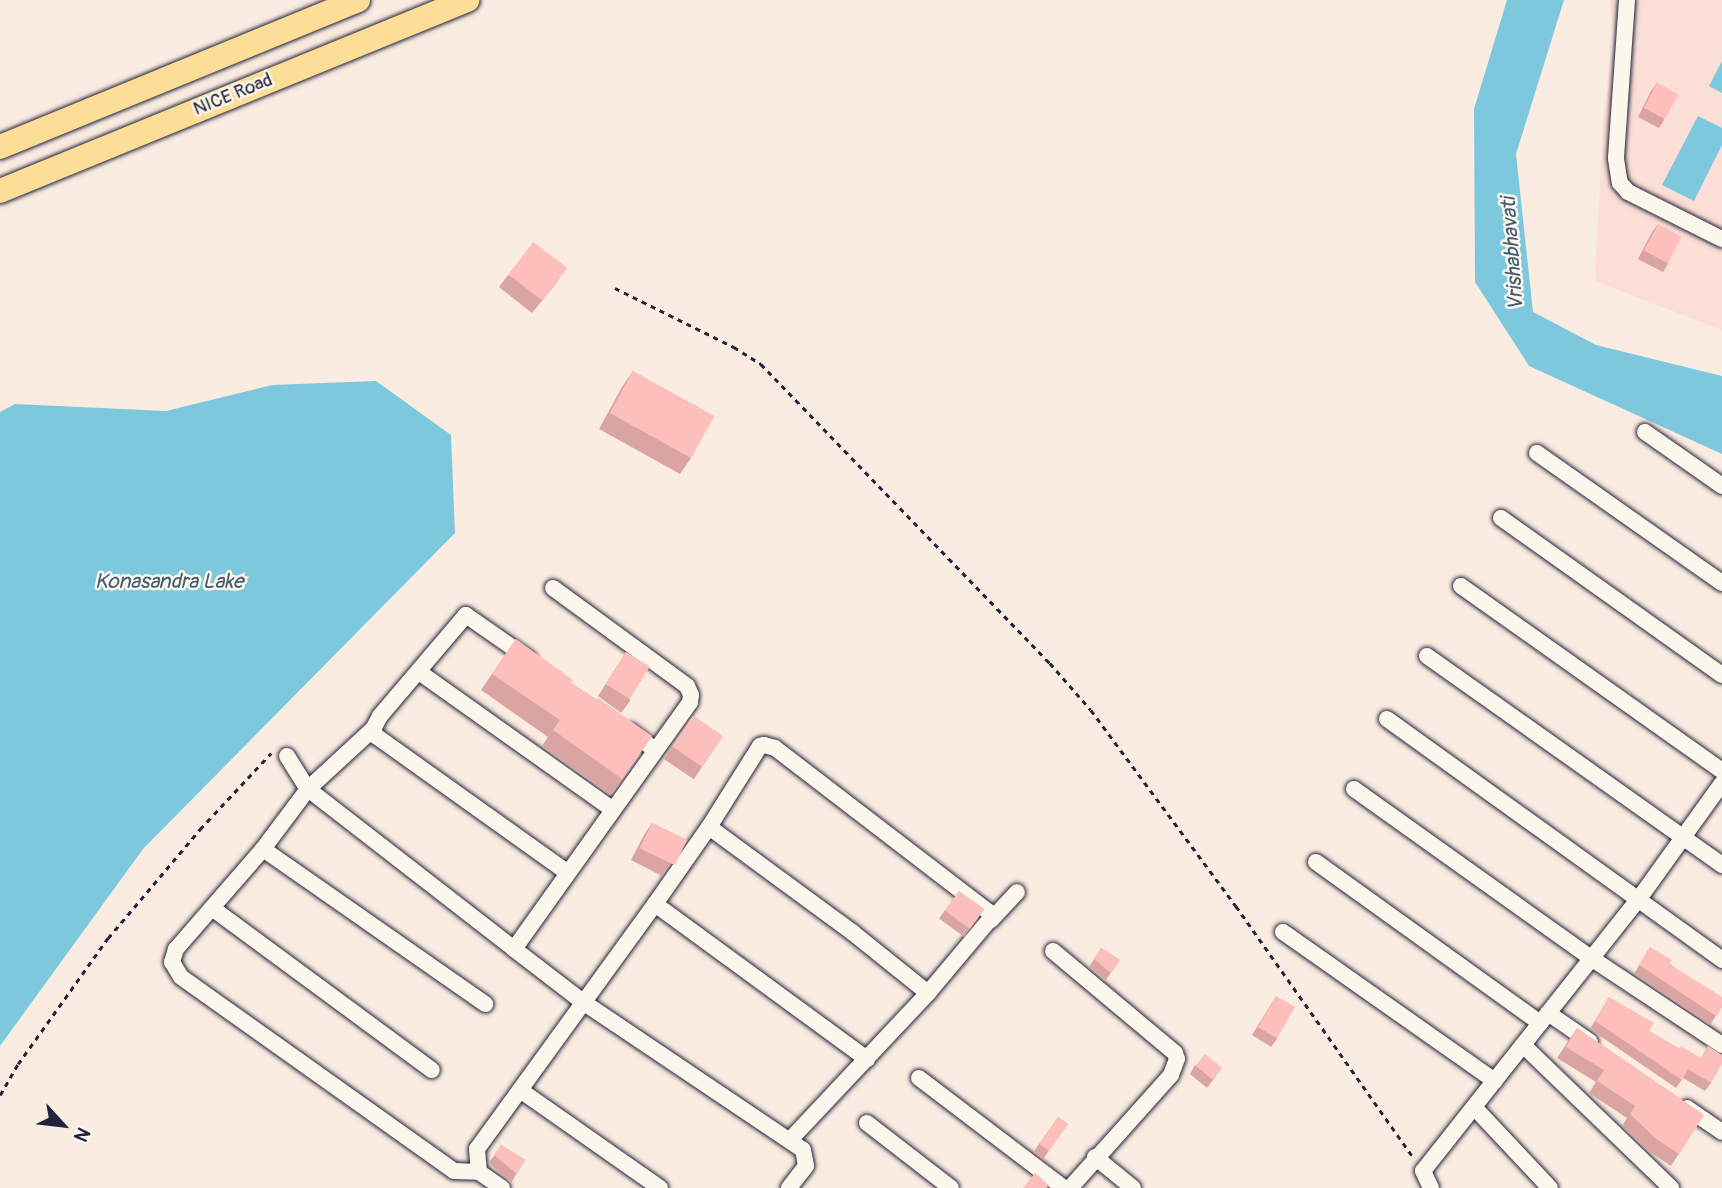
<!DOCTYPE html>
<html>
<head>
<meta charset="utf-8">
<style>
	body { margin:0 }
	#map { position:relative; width:1722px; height:1188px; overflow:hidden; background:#fbece2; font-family:Pangolin,sans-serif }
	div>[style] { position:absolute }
	.built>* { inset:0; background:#fbded6 }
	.water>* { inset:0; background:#7dc8dd }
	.path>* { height:2.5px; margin-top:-1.25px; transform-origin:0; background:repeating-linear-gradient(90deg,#22223b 0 5px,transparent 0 10px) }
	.roads { filter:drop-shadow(0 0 2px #22223b) drop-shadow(0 0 2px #22223b) }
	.minor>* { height:16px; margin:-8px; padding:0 8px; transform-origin:8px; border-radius:8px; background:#fbf7ec }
	.highway>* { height:24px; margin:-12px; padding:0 12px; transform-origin:12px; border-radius:12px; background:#fdde96 }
	.wall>* { inset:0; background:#d9a4a1; transform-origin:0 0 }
	.building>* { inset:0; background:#fcbfbb; transform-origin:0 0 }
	span { translate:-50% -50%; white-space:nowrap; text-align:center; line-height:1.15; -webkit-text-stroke:5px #fbf7ec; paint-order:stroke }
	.street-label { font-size:19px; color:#22223b }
	.water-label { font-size:21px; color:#425c74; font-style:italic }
	.north { position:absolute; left:28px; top:1090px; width:70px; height:70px; -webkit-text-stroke:5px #fbf7ec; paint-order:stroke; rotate:117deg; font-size:19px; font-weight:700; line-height:28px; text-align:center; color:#22223b }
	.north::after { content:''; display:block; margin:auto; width:24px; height:32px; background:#22223b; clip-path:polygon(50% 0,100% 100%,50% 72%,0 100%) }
</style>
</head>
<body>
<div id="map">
	<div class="built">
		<div style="clip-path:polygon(1609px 0,1722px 0,1722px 330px,1595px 281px,1603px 124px,1615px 37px)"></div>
	</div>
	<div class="water">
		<div style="clip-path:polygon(1507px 0,1564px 0,1516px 154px,1533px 312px,1596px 345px,1722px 376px,1722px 454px,1529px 366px,1475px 282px,1474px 109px)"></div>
		<div style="clip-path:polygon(1722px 61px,1722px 93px,1709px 86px)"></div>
		<div style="clip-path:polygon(1698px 116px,1722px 128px,1722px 145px,1694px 201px,1662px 185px)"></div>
		<div style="clip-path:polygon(376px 381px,451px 435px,455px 533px,143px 849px,0 1046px,0 412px,15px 404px,166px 411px,272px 385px)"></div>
	</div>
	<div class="path">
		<div style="left:615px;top:288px;width:133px;rotate:26.4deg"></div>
		<div style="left:734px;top:347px;width:32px;rotate:32deg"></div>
		<div style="left:761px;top:364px;width:416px;rotate:46deg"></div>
		<div style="left:1050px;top:663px;width:62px;rotate:48.9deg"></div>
		<div style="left:1091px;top:710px;width:244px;rotate:53.5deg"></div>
		<div style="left:1236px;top:906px;width:307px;rotate:54.8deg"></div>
		<div style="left:0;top:1095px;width:36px;rotate:-60deg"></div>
		<div style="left:18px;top:1064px;width:155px;rotate:-54.5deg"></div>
		<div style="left:108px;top:938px;width:143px;rotate:-49.8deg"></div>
		<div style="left:200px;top:829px;width:104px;rotate:-46.9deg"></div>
	</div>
	<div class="roads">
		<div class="minor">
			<div style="left:1627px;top:0;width:159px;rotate:94deg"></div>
			<div style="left:1616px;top:159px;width:24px;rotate:81deg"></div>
			<div style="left:1620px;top:183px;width:12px;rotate:48deg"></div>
			<div style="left:1628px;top:192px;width:105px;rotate:26.6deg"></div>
			<div style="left:1645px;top:432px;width:94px;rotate:35deg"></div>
			<div style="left:1537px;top:453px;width:226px;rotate:35.1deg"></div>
			<div style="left:1501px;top:518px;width:271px;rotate:35.4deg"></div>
			<div style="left:1461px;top:586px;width:320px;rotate:35.3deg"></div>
			<div style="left:1427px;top:656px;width:362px;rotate:35.3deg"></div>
			<div style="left:529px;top:659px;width:77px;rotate:-145.1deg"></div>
			<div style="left:466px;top:615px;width:133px;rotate:130.4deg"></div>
			<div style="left:380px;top:716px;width:15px;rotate:118deg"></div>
			<div style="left:373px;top:729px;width:8px;rotate:67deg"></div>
			<div style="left:376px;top:736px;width:234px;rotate:35.5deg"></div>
			<div style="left:419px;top:672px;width:237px;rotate:35.4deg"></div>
			<div style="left:1387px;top:719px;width:413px;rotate:35.7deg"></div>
			<div style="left:373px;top:729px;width:88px;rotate:137.3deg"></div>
			<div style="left:308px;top:789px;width:75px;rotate:126.9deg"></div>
			<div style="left:263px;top:849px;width:133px;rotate:131deg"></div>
			<div style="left:176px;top:949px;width:14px;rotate:107deg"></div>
			<div style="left:172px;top:962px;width:17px;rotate:59deg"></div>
			<div style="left:181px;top:977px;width:335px;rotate:35.4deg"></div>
			<div style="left:454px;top:1171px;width:25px;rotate:2deg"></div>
			<div style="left:630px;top:731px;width:30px;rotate:37deg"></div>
			<div style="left:287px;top:756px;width:39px;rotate:58deg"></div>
			<div style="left:308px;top:789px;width:261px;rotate:37.8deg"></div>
			<div style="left:514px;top:949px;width:87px;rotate:37.5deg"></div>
			<div style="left:583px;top:1002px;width:265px;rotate:33.9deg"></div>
			<div style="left:803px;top:1150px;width:16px;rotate:79deg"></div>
			<div style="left:806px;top:1166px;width:28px;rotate:128deg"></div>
			<div style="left:1354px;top:789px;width:291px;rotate:35.5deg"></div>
			<div style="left:1591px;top:958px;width:157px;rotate:33.6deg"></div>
			<div style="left:709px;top:827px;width:177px;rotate:36.3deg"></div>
			<div style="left:852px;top:932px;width:97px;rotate:38.8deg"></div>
			<div style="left:263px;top:849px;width:271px;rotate:34.9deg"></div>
			<div style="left:1316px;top:862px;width:276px;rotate:35.7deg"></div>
			<div style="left:655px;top:904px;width:263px;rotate:36.2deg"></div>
			<div style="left:212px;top:908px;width:273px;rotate:36.4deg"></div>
			<div style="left:991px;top:920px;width:38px;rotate:-47deg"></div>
			<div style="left:1283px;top:932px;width:259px;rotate:35.1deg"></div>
			<div style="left:514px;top:949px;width:303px;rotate:-54.5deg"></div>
			<div style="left:690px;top:702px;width:7px;rotate:-82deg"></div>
			<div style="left:691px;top:695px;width:10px;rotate:-114deg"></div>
			<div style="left:687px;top:686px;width:166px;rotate:-143.8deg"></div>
			<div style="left:1053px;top:951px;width:159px;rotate:39.9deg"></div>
			<div style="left:1175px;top:1053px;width:6px;rotate:72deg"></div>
			<div style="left:1177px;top:1059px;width:17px;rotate:111deg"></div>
			<div style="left:1171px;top:1075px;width:152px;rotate:131.8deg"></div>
			<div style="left:1548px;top:1013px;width:51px;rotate:34.6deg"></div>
			<div style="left:1523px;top:1045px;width:206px;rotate:44deg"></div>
			<div style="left:919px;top:1078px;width:182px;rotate:37.2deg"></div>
			<div style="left:520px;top:1090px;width:171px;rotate:35deg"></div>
			<div style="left:1474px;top:1107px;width:111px;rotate:46.8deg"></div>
			<div style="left:1687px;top:1108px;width:42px;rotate:34.4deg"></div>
			<div style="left:867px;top:1123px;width:106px;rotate:37.7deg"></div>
			<div style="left:1095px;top:1157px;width:49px;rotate:39.2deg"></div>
			<div style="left:502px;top:1188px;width:28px;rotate:-145deg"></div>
			<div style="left:479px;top:1172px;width:23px;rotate:-95deg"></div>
			<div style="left:477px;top:1149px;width:303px;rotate:-54deg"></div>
			<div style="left:655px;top:904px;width:94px;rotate:-55deg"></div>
			<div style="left:709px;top:827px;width:96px;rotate:-57.8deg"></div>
			<div style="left:760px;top:746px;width:4px;rotate:-14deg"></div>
			<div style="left:764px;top:745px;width:11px;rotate:15deg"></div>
			<div style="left:775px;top:748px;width:270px;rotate:37.5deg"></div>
			<div style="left:989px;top:912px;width:6px;rotate:72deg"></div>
			<div style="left:991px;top:918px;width:98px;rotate:130deg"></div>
			<div style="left:928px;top:993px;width:202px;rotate:133.2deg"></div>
			<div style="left:1431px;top:1188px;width:19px;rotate:-115deg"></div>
			<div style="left:1423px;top:1171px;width:346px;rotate:-51.6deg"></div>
			<div style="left:1638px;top:900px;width:144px;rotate:-54.3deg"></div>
		</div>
		<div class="highway">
			<div style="left:0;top:147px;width:387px;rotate:-22.3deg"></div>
			<div style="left:0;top:191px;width:505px;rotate:-22.24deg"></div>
		</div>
	</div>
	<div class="wall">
		<div style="clip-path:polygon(1657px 83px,1664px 120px,1659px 128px,1638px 117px,1651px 91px)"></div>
		<div style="clip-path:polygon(1658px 224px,1668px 264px,1663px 272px,1638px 259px,1652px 232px)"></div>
		<div style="clip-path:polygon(508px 275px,558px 281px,532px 313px,499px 287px)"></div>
		<div style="clip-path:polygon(633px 371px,691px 458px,680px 474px,599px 429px,622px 387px)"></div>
		<div style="clip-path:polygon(516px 639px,571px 683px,652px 736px,611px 795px,542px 746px,548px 737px,481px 690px)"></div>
		<div style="clip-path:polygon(626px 652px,630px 701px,621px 713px,598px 696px)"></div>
		<div style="left:693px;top:716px;width:36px;height:52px;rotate:34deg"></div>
		<div style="clip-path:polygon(652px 823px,687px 840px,662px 876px,631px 860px,644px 835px)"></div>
		<div style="left:959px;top:891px;width:31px;height:34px;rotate:36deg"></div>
		<div style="clip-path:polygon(1650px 947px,1722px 1007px,1710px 1025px,1634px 974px)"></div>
		<div style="clip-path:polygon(1101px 948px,1120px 960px,1105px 981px,1089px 967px)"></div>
		<div style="clip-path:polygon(1276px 996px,1277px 1039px,1271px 1047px,1252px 1035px)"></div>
		<div style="clip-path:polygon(1609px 997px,1649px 1031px,1680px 1049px,1701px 1058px,1708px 1046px,1711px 1083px,1705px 1091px,1683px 1078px,1676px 1088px,1590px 1029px)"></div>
		<div style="clip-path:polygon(1577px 1028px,1704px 1115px,1671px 1166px,1647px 1150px,1622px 1126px,1627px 1118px,1589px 1093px,1596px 1082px,1557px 1058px)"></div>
		<div style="clip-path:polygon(1195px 1065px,1216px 1076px,1207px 1088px,1190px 1074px)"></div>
		<div style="left:1058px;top:1117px;width:12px;height:43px;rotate:35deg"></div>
		<div style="clip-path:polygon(501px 1145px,525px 1160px,511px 1183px,489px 1163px)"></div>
	</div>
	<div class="building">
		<div style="left:1657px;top:83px;width:24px;height:28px;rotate:28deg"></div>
		<div style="left:1658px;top:224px;width:27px;height:30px;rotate:28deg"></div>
		<div style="left:533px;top:242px;width:43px;height:41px;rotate:37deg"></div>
		<div style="left:633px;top:371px;width:93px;height:48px;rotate:29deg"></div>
		<div style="clip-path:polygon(516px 639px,573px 680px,571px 683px,597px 700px,598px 698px,652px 736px,622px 779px,553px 730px,560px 720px,492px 674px)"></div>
		<div style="left:626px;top:652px;width:28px;height:38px;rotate:32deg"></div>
		<div style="left:693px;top:716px;width:36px;height:37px;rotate:34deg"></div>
		<div style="left:652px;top:823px;width:39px;height:28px;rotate:26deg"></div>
		<div style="left:959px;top:891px;width:31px;height:24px;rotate:36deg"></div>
		<div style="clip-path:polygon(1650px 947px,1672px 960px,1669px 964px,1722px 997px,1722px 1007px,1716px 1016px,1639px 965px)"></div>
		<div style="clip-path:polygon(1101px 948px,1120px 960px,1111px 973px,1094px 959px)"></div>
		<div style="left:1276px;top:996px;width:22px;height:36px;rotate:30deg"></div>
		<div style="clip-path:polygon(1609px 997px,1654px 1023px,1649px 1031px,1680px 1049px,1681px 1046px,1701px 1058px,1708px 1046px,1722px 1055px,1722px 1064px,1711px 1083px,1688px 1069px,1682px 1080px,1595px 1021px)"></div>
		<div style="clip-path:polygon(1577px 1028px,1704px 1115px,1679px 1154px,1655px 1138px,1630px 1114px,1635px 1106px,1597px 1081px,1604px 1070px,1566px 1047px)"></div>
		<div style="left:1205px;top:1054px;width:22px;height:15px;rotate:39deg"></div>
		<div style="left:1058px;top:1117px;width:12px;height:33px;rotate:35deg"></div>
		<div style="clip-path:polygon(501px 1145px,525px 1160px,517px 1174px,494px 1155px)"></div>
		<div style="clip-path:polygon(1035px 1173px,1049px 1185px,1046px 1188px,1023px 1188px)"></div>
	</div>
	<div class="street-label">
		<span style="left:233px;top:95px;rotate:-22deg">NICE Road</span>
	</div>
	<div class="water-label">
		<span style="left:1513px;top:254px;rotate:-94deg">Vrishabhavati</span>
		<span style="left:169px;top:582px">Konasandra Lake</span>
	</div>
	<div class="north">N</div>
</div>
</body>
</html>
